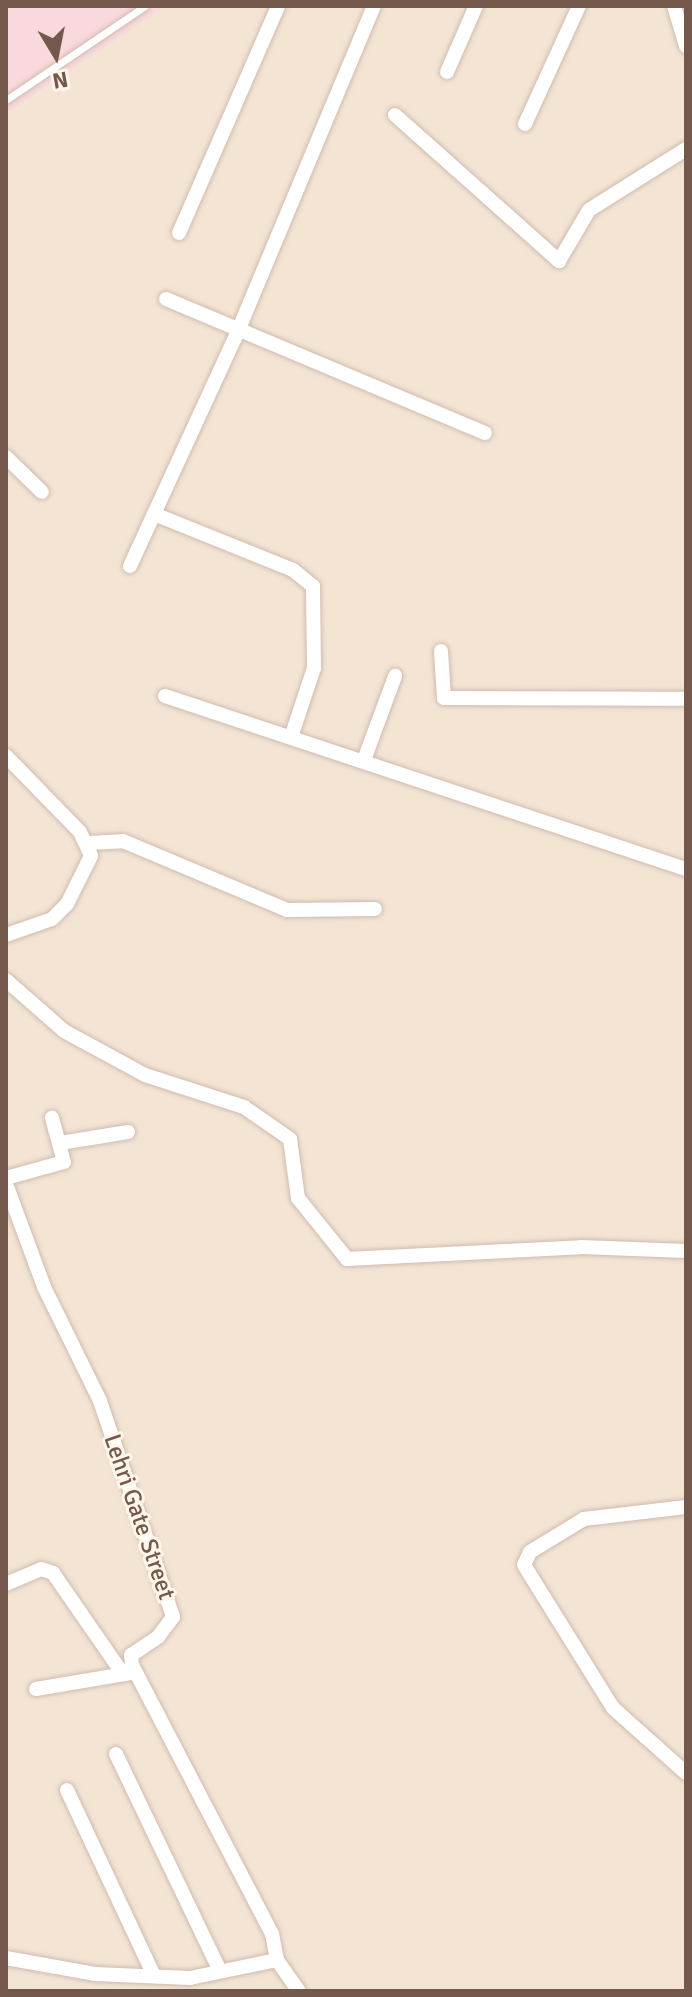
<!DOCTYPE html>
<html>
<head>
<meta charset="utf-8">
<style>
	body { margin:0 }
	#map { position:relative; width:692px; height:1997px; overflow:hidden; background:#fcf2e5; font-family:Signika,sans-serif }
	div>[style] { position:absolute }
	.residential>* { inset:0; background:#f3e4d4; transform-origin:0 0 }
	.medical>* { inset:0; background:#f9d9dd }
	.roads { filter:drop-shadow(0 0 2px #cfbcaf) drop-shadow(0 0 2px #cfbcaf) }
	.service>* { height:7px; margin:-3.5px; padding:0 3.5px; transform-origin:3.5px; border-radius:3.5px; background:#fff }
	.minor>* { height:14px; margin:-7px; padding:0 7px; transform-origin:7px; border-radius:7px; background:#fff }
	span { translate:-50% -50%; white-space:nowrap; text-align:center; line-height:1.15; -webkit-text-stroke:6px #fef6eb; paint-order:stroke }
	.street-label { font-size:24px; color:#74584b }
	.frame { position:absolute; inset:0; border:8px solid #74584b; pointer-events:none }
	.north { position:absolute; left:16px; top:16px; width:80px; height:80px; -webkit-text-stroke:6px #fef6eb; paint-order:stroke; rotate:170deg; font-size:22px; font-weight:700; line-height:32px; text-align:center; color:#74584b }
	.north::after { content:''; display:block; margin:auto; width:28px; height:36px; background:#74584b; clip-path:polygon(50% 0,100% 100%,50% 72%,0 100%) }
</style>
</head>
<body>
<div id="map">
	<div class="residential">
		<div style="left:6px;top:6px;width:680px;height:1985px"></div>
	</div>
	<div class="medical">
		<div style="clip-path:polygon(6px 6px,166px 6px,6px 113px)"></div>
	</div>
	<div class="roads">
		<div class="service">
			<div style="left:6px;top:100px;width:168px;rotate:-34.1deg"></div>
		</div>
		<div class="minor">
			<div style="left:674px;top:6px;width:42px;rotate:73.3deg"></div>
			<div style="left:447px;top:72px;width:72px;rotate:-66.3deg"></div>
			<div style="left:395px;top:115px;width:220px;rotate:41.7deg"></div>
			<div style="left:559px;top:261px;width:59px;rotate:-59.5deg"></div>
			<div style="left:589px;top:210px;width:115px;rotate:-32.2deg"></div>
			<div style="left:525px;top:124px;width:130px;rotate:-65.4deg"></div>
			<div style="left:179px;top:233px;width:248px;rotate:-66.4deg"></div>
			<div style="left:166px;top:299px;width:346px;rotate:22.8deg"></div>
			<div style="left:6px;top:457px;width:50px;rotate:44.2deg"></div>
			<div style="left:154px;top:514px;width:150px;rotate:21.9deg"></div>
			<div style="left:293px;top:570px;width:26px;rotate:39deg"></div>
			<div style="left:313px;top:586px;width:82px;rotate:89.3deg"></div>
			<div style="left:314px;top:668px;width:70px;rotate:108.4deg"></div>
			<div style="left:130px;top:566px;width:251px;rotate:-65.3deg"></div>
			<div style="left:235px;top:338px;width:360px;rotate:-67.3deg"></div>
			<div style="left:441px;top:651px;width:47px;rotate:86.3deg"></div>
			<div style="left:444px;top:698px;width:242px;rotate:0.2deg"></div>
			<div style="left:165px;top:696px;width:549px;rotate:18.37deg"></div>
			<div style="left:6px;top:756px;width:106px;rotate:45.8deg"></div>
			<div style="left:80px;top:832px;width:26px;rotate:65deg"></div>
			<div style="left:91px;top:856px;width:54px;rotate:116.6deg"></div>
			<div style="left:67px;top:904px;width:21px;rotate:135deg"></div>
			<div style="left:52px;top:919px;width:49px;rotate:160.8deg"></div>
			<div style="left:364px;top:760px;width:90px;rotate:-69.7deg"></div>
			<div style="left:88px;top:843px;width:35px;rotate:-3deg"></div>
			<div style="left:123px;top:841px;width:178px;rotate:22.8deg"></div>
			<div style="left:287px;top:910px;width:88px;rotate:-0.7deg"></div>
			<div style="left:6px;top:980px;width:77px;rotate:41.3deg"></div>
			<div style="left:64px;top:1031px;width:92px;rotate:28.5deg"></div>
			<div style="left:145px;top:1075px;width:104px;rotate:17.9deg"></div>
			<div style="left:244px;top:1107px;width:56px;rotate:34.8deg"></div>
			<div style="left:290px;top:1139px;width:60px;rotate:82.3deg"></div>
			<div style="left:298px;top:1198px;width:78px;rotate:51.2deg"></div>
			<div style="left:347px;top:1259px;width:234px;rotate:-2.9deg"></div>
			<div style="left:581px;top:1247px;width:105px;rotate:2.2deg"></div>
			<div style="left:60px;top:1143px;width:69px;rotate:-9.2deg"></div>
			<div style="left:6px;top:1178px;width:60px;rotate:-15.4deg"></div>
			<div style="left:64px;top:1162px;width:46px;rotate:-105.3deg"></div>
			<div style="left:6px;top:1184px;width:110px;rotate:69.7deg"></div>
			<div style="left:44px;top:1287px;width:127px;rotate:63.8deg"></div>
			<div style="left:100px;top:1401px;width:228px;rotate:71.3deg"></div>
			<div style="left:173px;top:1617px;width:25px;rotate:127deg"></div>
			<div style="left:158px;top:1637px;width:32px;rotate:146deg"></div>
			<div style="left:131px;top:1655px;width:10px;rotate:84deg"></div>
			<div style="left:132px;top:1665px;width:303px;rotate:62.5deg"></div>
			<div style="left:272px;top:1934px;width:26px;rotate:79deg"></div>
			<div style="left:686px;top:1507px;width:103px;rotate:173.3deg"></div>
			<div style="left:584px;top:1519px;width:63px;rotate:148.6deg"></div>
			<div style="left:530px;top:1552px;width:14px;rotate:115deg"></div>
			<div style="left:524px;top:1565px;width:168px;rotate:58.1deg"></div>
			<div style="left:613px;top:1708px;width:98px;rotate:41.7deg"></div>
			<div style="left:6px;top:1584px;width:38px;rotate:-23deg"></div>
			<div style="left:41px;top:1569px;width:13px;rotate:18deg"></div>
			<div style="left:53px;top:1573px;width:123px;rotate:55.3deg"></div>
			<div style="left:36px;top:1689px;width:96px;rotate:-9.6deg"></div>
			<div style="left:116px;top:1754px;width:241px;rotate:64.4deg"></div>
			<div style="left:67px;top:1790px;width:205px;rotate:64.9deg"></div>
			<div style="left:6px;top:1958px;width:90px;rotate:10.2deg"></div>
			<div style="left:95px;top:1974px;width:95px;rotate:2.4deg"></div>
			<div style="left:190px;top:1978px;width:89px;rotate:-11.7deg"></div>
			<div style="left:277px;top:1960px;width:38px;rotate:55deg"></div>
		</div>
	</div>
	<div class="street-label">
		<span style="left:139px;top:1517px;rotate:71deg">Lehri Gate Street</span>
	</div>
	<div class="frame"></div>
	<div class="north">N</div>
</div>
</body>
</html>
